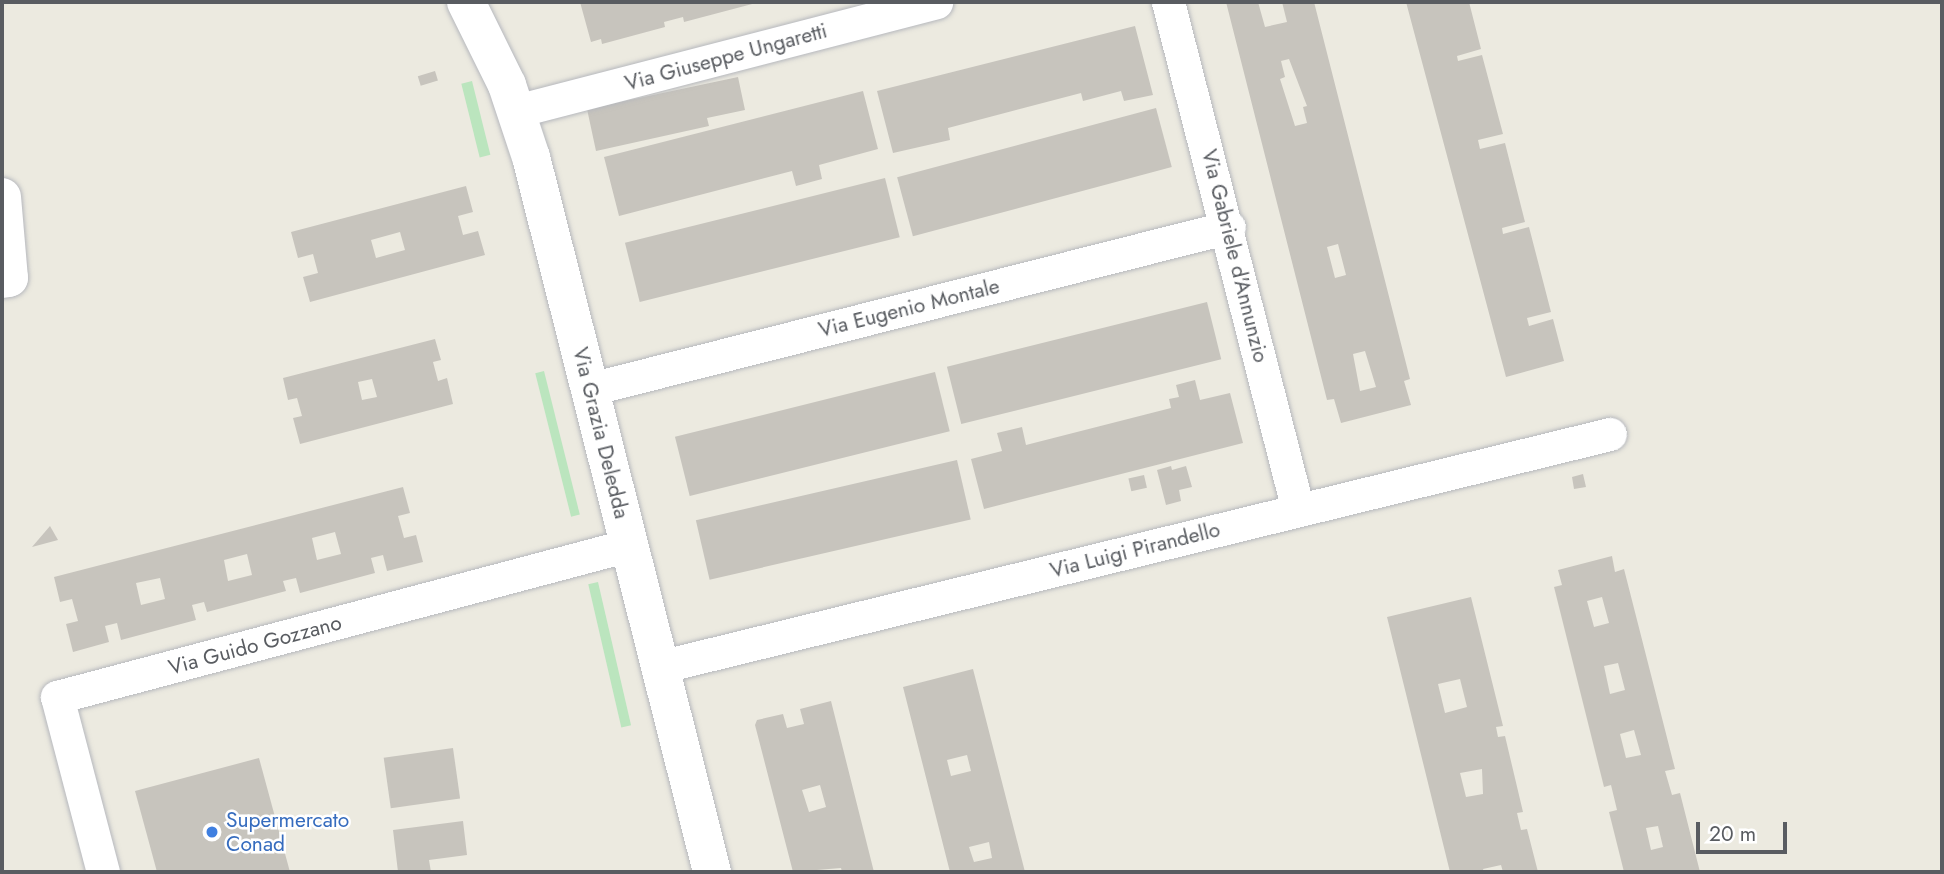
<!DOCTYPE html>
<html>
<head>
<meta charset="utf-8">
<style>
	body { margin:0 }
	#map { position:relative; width:1944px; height:874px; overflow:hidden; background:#eceae0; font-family:Jost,sans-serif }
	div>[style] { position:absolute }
	.green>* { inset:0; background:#bbe5be; transform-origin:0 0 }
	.building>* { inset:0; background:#c7c4bd; transform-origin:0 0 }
	.roads { filter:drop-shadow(0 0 2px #b6b8bd) drop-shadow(0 0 2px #b6b8bd) }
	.street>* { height:33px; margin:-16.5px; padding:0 16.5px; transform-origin:16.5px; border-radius:16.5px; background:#fff }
	.secondary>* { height:38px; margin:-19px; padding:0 19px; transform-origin:19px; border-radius:19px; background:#fff }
	.dots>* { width:19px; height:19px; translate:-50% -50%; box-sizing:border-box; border:4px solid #fff; border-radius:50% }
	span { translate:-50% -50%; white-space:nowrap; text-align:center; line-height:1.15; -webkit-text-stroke:5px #fff; paint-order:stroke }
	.street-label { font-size:21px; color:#595c61 }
	.shop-label { font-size:21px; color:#366cbe }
	.left { translate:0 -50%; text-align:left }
	.frame { position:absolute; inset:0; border:4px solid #595c61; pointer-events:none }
	.scale { position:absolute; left:1696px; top:822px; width:91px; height:32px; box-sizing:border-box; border:4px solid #595c61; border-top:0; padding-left:9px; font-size:21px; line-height:24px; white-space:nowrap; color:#595c61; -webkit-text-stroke:5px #fff; paint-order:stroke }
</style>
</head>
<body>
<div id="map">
	<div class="green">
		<div style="left:472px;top:81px;width:76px;height:11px;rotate:76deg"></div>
		<div style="left:544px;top:371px;width:148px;height:9px;rotate:76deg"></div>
		<div style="left:598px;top:582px;width:147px;height:10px;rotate:77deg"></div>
	</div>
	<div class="building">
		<div style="clip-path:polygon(580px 2px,756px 2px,756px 3px,684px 22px,683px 17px,664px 22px,665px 27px,602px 44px,601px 39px,591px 42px)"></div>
		<div style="clip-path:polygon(evenodd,1226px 2px,1258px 2px,1265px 27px,1287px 22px,1282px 2px,1314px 2px,1410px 379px,1404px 381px,1411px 405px,1341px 423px,1334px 399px,1327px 400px,1226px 2px,1289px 59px,1307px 106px,1303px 107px,1307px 123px,1295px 126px,1280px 79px,1285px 77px,1281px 61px,1289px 59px,1226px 2px,1338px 244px,1346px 275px,1335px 278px,1327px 247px,1338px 244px,1226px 2px,1365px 351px,1376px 387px,1360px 391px,1353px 354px,1365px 351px)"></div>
		<div style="clip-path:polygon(1406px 2px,1469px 2px,1481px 49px,1457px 56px,1458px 61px,1482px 55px,1503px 134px,1478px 140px,1480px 149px,1505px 143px,1525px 222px,1502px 228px,1503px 234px,1529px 227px,1551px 312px,1527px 318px,1529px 326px,1553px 319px,1564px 361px,1506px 377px)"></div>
		<div style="clip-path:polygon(1135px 26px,1153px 95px,1124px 101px,1121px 91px,1083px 101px,1081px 93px,948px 128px,950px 140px,893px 153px,877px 91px)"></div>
		<div style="left:435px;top:71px;width:10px;height:18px;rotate:73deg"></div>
		<div style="clip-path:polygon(738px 77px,745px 110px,707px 118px,709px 126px,596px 151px,587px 109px)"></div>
		<div style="clip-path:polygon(863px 91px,878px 149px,819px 165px,822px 179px,796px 186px,792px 171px,619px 216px,604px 157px)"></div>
		<div style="left:1156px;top:108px;width:61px;height:268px;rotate:75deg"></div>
		<div style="left:885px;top:178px;width:61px;height:268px;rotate:76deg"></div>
		<div style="clip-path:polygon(evenodd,466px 186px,473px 212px,458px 216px,463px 235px,478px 231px,485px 255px,310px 302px,303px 277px,318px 273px,313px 254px,298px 258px,291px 232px,466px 186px,400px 232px,405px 250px,376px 258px,371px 240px,400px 232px)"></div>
		<div style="left:1207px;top:302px;width:59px;height:268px;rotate:76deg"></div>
		<div style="clip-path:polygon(evenodd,435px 339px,441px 360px,433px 362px,438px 381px,447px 378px,453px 404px,300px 444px,293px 418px,302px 416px,297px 398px,288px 400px,283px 378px,435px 339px,372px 379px,377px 397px,362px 400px,358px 382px,372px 379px)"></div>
		<div style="left:935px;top:372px;width:61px;height:268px;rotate:76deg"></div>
		<div style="clip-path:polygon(1195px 380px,1200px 400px,1230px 393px,1243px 443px,984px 509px,971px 459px,1002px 451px,997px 433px,1022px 427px,1026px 445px,1171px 408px,1169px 399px,1179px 397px,1176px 385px)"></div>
		<div style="left:957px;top:460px;width:61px;height:268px;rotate:77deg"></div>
		<div style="clip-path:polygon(1171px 466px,1172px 470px,1186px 466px,1192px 487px,1179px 490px,1181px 501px,1166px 505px,1157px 470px)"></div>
		<div style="clip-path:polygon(1583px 474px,1586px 487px,1574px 489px,1572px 477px)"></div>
		<div style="left:1144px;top:475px;width:13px;height:16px;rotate:77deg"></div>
		<div style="clip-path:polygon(evenodd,403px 487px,410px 513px,398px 516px,404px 538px,416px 535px,423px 562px,387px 571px,383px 555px,371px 558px,375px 573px,300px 593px,296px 578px,283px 581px,286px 591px,207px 612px,204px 602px,192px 605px,196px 620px,121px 640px,117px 623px,105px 626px,109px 642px,73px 652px,66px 624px,78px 621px,72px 599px,60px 602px,54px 577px,403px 487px,335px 532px,341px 554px,317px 560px,312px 538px,335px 532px,403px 487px,247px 554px,252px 575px,228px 581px,224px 560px,247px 554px,403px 487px,160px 578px,165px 599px,141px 605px,136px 583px,160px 578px)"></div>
		<div style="clip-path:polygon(50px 526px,58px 540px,32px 547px)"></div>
		<div style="clip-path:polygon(evenodd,1612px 556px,1615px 572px,1624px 569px,1675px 769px,1665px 771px,1672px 795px,1680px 793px,1700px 872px,1624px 872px,1609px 812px,1617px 810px,1611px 785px,1604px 787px,1554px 587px,1562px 585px,1558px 570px,1612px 556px,1602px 597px,1609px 623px,1594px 627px,1587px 601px,1602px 597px,1612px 556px,1618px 663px,1625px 690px,1610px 694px,1604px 666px,1618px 663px,1612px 556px,1634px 730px,1641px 755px,1626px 758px,1620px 734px,1634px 730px,1612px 556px,1658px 826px,1663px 847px,1651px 850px,1646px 828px,1658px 826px)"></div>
		<div style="clip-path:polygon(evenodd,1471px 597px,1503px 726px,1496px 727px,1498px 737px,1505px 736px,1523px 812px,1517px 813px,1521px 830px,1527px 829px,1538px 872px,1503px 872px,1501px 865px,1483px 869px,1484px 872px,1450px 872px,1387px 617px,1471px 597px,1460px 679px,1467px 707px,1445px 713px,1438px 684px,1460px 679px,1471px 597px,1482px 769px,1483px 794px,1466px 797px,1460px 773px,1482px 769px)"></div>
		<div style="clip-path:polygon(evenodd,973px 669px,1025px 872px,950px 872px,903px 687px,973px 669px,967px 755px,971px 771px,951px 776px,947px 760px,967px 755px,973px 669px,989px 842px,992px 858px,974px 862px,969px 847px,989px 842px)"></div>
		<div style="clip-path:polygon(evenodd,831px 701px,874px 872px,842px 872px,841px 868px,793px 872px,755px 725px,757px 720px,783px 714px,787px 728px,804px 724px,800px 709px,831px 701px,820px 785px,826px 807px,809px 812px,802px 790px,820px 785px)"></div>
		<div style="left:453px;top:748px;width:51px;height:70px;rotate:82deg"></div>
		<div style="clip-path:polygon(259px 758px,290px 872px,157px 872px,135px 791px)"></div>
		<div style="clip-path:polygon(463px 821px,467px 855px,429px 860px,431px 872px,398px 872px,393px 830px)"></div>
	</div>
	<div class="roads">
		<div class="street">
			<div style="left:1168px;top:2px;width:524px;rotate:75.65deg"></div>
			<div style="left:516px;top:111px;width:434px;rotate:-14.5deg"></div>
			<div style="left:590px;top:389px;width:659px;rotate:-14.23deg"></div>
			<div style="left:659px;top:667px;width:979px;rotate:-13.77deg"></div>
			<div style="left:103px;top:872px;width:181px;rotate:-104.7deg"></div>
			<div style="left:57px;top:697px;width:592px;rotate:-14.88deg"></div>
		</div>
		<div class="secondary">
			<div style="left:466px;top:2px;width:93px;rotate:63.7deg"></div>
			<div style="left:507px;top:85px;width:76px;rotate:71.6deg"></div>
			<div style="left:531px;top:157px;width:738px;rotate:75.79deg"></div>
			<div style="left:2px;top:197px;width:81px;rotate:85.1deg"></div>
			<div style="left:9px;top:278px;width:7px;rotate:172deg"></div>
		</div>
	</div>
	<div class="dots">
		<div style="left:212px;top:832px;background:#3f7fe0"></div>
	</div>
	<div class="street-label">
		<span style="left:726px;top:57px;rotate:-15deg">Via Giuseppe Ungaretti</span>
		<span style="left:1235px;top:256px;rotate:76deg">Via Gabriele d'Annunzio</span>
		<span style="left:909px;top:308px;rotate:-14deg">Via Eugenio Montale</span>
		<span style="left:601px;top:433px;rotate:76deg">Via Grazia Deledda</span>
		<span style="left:1135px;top:550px;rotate:-14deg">Via Luigi Pirandello</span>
		<span style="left:255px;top:645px;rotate:-15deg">Via Guido Gozzano</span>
	</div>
	<div class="shop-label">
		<span class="left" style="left:226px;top:832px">Supermercato<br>Conad</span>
	</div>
	<div class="frame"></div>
	<div class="scale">20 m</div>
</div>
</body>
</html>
